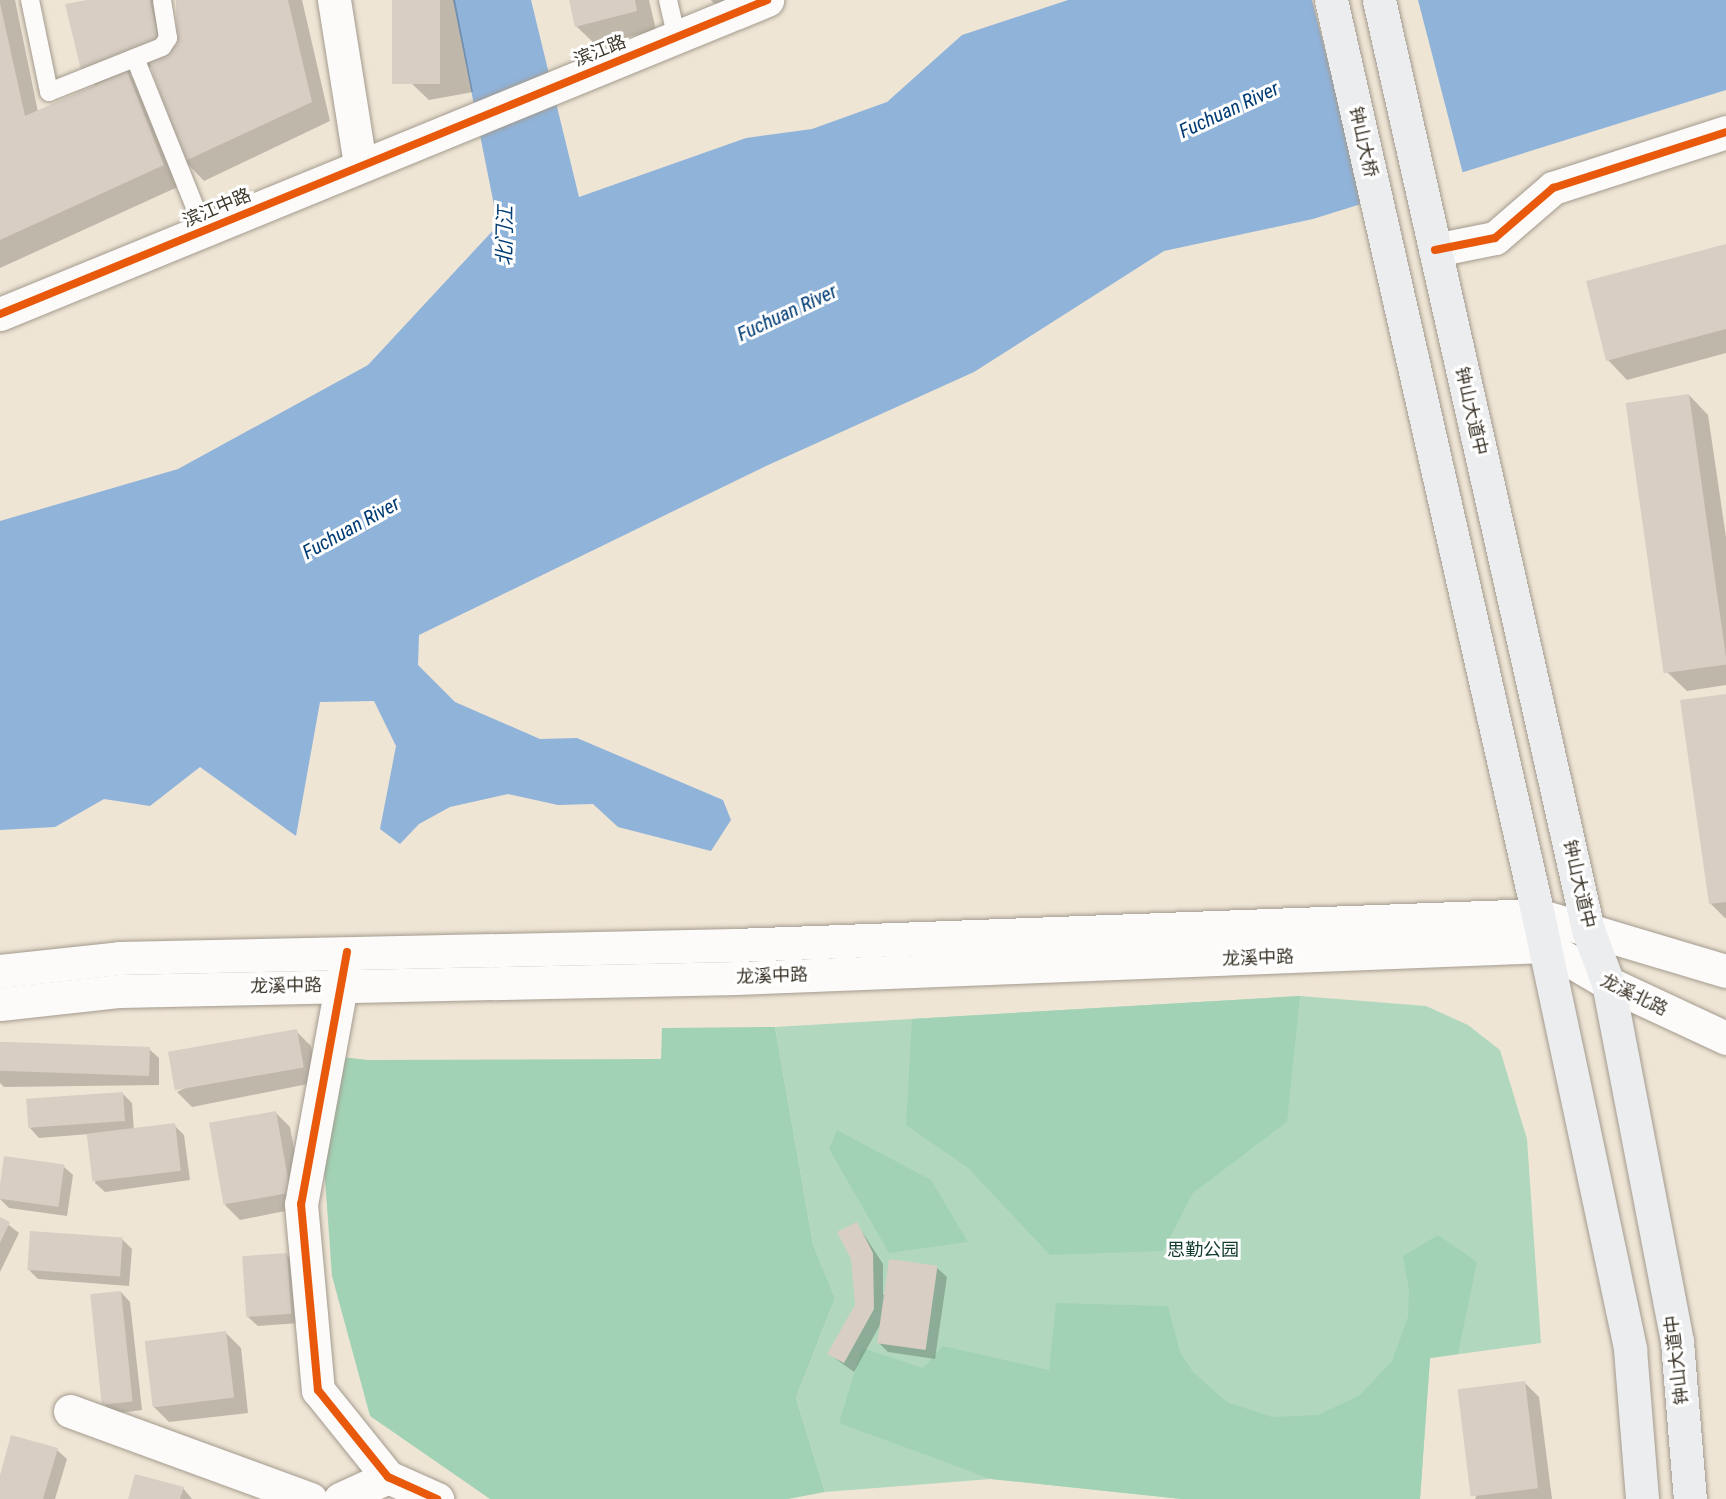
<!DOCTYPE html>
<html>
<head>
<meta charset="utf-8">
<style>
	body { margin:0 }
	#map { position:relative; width:1726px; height:1499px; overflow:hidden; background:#efe5d5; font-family:"Roboto Condensed","Noto Sans SC",sans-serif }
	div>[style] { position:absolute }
	.green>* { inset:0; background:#b1d8be }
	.forest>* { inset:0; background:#a2d2b5 }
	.water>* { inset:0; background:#90b3da }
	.pier>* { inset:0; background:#efe5d5 }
	.shadow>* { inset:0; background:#0003 }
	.building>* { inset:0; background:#d8cec4; transform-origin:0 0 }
	.roads { filter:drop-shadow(0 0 2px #a39b8f) drop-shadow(0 0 2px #a39b8f) }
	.lane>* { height:18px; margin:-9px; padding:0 9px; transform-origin:9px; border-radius:9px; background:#fdfbf9 }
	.street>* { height:33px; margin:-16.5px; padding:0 16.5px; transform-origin:16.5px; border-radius:16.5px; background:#fdfbf9 }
	.secondary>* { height:33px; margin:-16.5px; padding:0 16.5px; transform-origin:16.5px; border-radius:16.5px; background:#fdfbf9 }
	.highway>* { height:33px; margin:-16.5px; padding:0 16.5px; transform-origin:16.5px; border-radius:16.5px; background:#ecedef }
	.cycleway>* { height:8px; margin:-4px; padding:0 4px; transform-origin:4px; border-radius:4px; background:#e8590c }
	span { translate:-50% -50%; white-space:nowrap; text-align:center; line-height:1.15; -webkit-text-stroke:6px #fff; paint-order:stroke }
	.street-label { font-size:18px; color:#3c3529 }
	.park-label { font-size:18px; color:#113b2b }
	.water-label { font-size:20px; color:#003b73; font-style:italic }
</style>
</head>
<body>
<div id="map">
	<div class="green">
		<div style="clip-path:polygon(1300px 996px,1426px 1006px,1468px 1025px,1500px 1050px,1527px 1139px,1541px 1343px,1430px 1358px,1420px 1499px,1182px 1499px,991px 1479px,825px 1492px,796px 1398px,835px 1298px,813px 1244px,775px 1027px)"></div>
	</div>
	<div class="forest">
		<div style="clip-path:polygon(1300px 996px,1287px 1122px,1193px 1193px,1163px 1251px,1050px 1255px,968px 1168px,906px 1125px,912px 1019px)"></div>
		<div style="clip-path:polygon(775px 1027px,813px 1244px,835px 1298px,796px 1398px,825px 1492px,788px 1499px,490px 1499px,370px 1416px,332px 1276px,316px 1054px,368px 1060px,661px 1059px,662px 1028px)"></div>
		<div style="clip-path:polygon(837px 1130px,931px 1180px,968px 1242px,889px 1253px,829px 1149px)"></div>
		<div style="clip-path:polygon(1438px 1235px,1477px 1262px,1458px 1354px,1430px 1358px,1420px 1499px,1182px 1499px,991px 1479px,839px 1423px,862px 1348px,923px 1368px,943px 1346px,1049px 1370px,1056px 1303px,1168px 1306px,1180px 1352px,1193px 1372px,1227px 1402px,1272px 1417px,1318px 1415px,1360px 1395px,1392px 1361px,1408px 1317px,1409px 1290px,1403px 1256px)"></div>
	</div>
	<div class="water">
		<div style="clip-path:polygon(453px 0,531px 0,579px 197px,746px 138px,812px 129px,887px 102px,962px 35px,1068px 0,1726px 0,1726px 90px,1313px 219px,1164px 251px,974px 372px,766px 466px,419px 635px,418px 665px,455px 702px,540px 739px,577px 738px,723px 800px,731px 820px,711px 851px,618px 827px,593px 804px,558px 805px,508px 794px,450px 807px,419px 824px,400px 844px,380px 829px,396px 746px,374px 701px,320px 702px,296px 836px,200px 767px,150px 806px,104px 799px,55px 827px,0 830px,0 521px,178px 469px,368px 365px,498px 225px)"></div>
	</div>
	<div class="pier">
		<div style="clip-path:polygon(1312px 0,1418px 0,1463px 174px,1365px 205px)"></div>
	</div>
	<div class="shadow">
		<div style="clip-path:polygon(0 0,15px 0,38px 112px,96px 86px,84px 74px,94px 0,158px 0,171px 48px,179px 45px,178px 0,302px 0,330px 121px,204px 181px,185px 161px,153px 66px,130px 75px,146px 92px,182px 185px,0 268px)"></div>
		<div style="clip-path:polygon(393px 0,455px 0,473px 92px,429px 100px,409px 81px)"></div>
		<div style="clip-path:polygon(570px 0,649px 0,656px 30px,596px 45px,576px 26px)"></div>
		<div style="clip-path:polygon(711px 0,730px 0,716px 6px)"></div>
		<div style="clip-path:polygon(1726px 246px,1726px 353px,1627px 380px,1608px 360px)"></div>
		<div style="clip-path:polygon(1689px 395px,1708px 415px,1726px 537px,1726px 685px,1687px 691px,1667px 672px)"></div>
		<div style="clip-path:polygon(1726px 695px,1726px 918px,1725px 918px,1711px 904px)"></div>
		<div style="clip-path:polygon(296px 1031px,311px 1046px,318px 1082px,192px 1107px,177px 1092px)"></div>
		<div style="clip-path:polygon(149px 1049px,159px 1058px,159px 1085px,4px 1087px,0 1083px,0 1050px)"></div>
		<div style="clip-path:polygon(123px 1094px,132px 1103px,134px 1131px,174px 1125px,184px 1135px,190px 1180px,105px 1192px,95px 1183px,102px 1133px,39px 1138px,30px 1128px)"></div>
		<div style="clip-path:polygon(276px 1113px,290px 1127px,305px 1207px,240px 1220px,225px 1205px)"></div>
		<div style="clip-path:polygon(5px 1157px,63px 1166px,73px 1175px,67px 1216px,9px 1208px,0 1199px)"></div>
		<div style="clip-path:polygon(0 1218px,19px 1233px,0 1272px)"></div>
		<div style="clip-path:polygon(857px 1224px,883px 1264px,883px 1295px,937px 1268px,947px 1277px,935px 1359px,888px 1352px,878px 1342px,880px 1325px,854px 1372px,829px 1354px,856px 1306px)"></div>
		<div style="clip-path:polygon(123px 1240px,132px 1249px,129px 1286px,38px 1279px,28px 1269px)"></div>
		<div style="clip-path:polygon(287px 1255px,296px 1265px,300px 1323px,258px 1326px,248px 1317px)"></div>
		<div style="clip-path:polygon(121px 1292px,130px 1302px,142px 1410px,113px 1414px,104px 1404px)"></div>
		<div style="clip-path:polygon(226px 1333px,241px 1348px,248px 1413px,169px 1422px,154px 1407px)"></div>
		<div style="clip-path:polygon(1524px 1382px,1539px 1397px,1552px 1499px,1475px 1499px)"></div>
		<div style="clip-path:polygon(57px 1450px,67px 1459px,55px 1499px,0 1499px,0 1481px)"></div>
		<div style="clip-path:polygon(183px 1488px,192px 1499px,130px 1499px)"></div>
	</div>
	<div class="building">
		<div style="clip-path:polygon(87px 0,150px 0,159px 43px,82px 74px,65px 4px)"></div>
		<div style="clip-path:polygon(176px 0,288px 0,312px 102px,183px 162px,148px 58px,177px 44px)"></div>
		<div style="left:392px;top:0;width:48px;height:84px"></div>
		<div style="clip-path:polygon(569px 0,635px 0,637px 11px,575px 27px)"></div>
		<div style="clip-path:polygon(0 3px,25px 116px,127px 71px,164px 165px,0 240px)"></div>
		<div style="clip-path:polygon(1726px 244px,1726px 329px,1606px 361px,1586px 281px)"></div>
		<div style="left:1689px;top:394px;width:273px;height:64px;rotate:82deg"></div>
		<div style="clip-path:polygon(1726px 694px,1726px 902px,1709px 904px,1680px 700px)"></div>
		<div style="left:297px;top:1029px;width:39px;height:131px;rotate:80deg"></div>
		<div style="left:150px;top:1047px;width:29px;height:150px;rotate:92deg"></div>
		<div style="left:123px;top:1092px;width:29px;height:97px;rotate:86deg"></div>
		<div style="left:276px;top:1111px;width:83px;height:68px;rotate:80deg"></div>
		<div style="left:175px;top:1123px;width:48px;height:89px;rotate:83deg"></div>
		<div style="left:4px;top:1156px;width:61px;height:43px;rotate:8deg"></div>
		<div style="clip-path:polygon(0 1217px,10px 1222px,0 1243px)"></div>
		<div style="clip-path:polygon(857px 1222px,873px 1253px,874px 1309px,844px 1363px,827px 1354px,855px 1305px,851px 1259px,837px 1232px)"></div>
		<div style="left:30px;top:1231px;width:93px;height:39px;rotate:4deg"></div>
		<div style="left:287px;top:1253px;width:61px;height:45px;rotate:86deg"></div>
		<div style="left:889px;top:1259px;width:49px;height:85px;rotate:8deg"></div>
		<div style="left:121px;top:1291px;width:111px;height:31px;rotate:84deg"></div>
		<div style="left:226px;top:1331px;width:67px;height:82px;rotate:83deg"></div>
		<div style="left:1525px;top:1381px;width:108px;height:68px;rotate:83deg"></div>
		<div style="clip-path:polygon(11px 1435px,58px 1448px,43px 1499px,0 1499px,0 1475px)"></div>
		<div style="clip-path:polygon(135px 1474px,184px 1487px,180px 1499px,128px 1499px)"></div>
	</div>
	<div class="roads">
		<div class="lane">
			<div style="left:30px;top:0;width:94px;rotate:78.3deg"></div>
			<div style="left:49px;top:92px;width:122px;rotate:-21.7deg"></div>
			<div style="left:162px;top:47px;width:11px;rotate:-56deg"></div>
			<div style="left:168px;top:38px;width:38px;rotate:-99deg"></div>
			<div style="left:668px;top:0;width:37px;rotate:77deg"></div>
			<div style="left:135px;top:58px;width:185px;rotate:68.1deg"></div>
		</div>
		<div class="street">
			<div style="left:1435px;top:250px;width:61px;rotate:-11.3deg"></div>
			<div style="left:1495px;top:238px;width:77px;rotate:-40.8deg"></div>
			<div style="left:1553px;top:188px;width:182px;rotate:-17.9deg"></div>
			<div style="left:346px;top:959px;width:249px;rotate:100.4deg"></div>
			<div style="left:301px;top:1204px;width:187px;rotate:84.8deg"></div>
			<div style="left:318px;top:1390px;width:112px;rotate:51.2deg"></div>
			<div style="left:388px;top:1477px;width:54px;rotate:24.2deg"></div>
			<div style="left:70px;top:1411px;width:256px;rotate:20.1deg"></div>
			<div style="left:340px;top:1499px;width:53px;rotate:-24.6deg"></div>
		</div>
		<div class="secondary">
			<div style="left:334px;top:0;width:167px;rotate:81deg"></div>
			<div style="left:0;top:314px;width:829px;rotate:-22.26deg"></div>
			<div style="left:0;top:971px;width:120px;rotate:-6.2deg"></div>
			<div style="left:119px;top:958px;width:616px;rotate:-1.21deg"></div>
			<div style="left:735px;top:945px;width:804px;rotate:-2.14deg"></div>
			<div style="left:1538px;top:915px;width:196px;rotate:16.6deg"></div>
			<div style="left:0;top:1004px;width:121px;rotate:-6.2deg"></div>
			<div style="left:120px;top:991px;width:616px;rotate:-1.21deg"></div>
			<div style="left:736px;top:978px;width:810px;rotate:-2.27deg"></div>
			<div style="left:1545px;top:946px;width:73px;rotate:30.4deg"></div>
			<div style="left:1608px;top:983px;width:130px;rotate:25deg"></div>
		</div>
		<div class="highway">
			<div style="left:1331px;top:0;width:938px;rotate:77.25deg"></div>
			<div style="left:1538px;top:915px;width:444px;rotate:78deg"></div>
			<div style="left:1630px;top:1349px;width:150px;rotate:85.4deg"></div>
			<div style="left:1379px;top:0;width:953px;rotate:77.33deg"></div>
			<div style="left:1588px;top:930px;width:57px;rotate:69.3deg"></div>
			<div style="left:1608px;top:983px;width:366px;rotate:79.1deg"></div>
			<div style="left:1677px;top:1342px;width:158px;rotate:85.3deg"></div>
		</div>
	</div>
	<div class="cycleway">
		<div style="left:1435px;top:250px;width:61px;rotate:-11.3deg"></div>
		<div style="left:1495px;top:238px;width:77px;rotate:-40.8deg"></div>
		<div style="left:1553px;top:188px;width:182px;rotate:-17.9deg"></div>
		<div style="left:0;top:314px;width:829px;rotate:-22.26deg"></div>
		<div style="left:347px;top:952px;width:256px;rotate:100.3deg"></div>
		<div style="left:301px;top:1204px;width:187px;rotate:84.8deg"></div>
		<div style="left:318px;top:1390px;width:112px;rotate:51.2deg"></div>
		<div style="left:388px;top:1477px;width:54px;rotate:24.2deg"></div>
	</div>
	<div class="street-label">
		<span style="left:600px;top:51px;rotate:-22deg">滨江路</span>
		<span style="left:1363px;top:142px;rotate:77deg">钟山大桥</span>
		<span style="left:217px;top:208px;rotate:-23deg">滨江中路</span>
		<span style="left:1471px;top:411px;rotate:77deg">钟山大道中</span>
		<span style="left:1579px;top:884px;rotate:77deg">钟山大道中</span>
		<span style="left:1258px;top:958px;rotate:-2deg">龙溪中路</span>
		<span style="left:772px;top:976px;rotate:-2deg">龙溪中路</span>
		<span style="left:286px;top:986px;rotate:-1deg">龙溪中路</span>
		<span style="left:1634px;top:995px;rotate:26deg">龙溪北路</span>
		<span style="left:1677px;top:1360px;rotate:-97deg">钟山大道中</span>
	</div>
	<div class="park-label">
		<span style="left:1203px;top:1250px">思勤公园</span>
	</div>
	<div class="water-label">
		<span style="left:1229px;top:110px;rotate:-25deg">Fuchuan River</span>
		<span style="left:505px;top:236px;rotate:-89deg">北门江</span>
		<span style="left:787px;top:313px;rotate:-25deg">Fuchuan River</span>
		<span style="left:351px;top:528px;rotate:-29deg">Fuchuan River</span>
	</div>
</div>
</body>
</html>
